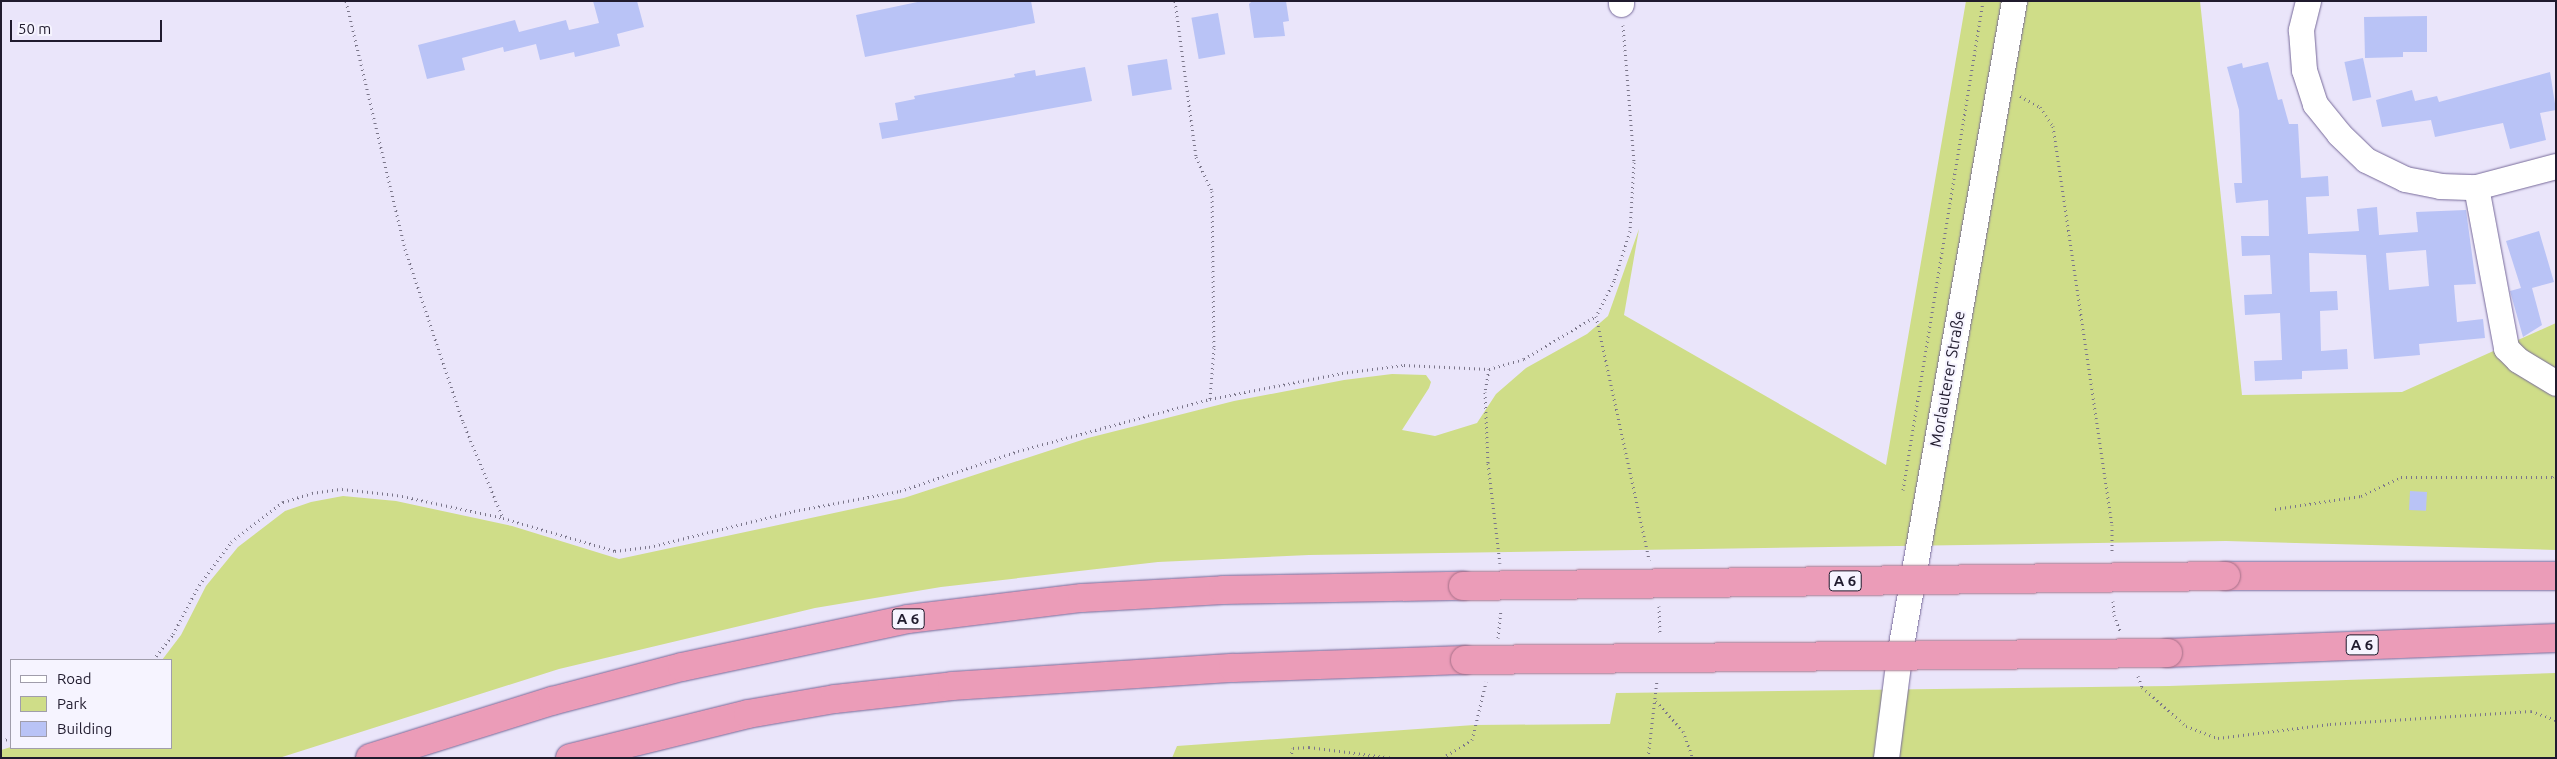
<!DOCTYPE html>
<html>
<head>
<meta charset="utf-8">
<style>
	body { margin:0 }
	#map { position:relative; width:2557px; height:759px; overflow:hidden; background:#eae5fa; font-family:Ubuntu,sans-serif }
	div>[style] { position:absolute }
	.green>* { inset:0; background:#cfdd88 }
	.building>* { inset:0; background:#b9c3f6; transform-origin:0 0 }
	.path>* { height:3px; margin-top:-1.5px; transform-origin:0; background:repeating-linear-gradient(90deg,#7b768a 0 1px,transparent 0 5px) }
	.roads { filter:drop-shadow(0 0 1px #776a9a) drop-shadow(0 0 1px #776a9a) }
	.minor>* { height:25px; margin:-12.5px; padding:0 12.5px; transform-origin:12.5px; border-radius:12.5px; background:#fff }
	.highway>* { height:28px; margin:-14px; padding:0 14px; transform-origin:14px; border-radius:14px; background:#eb9cb8 }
	.bridges { filter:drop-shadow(0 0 1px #a46f88) drop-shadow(0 0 1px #a46f88) }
	.highway-bridge>* { height:28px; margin:-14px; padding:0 14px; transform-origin:14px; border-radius:14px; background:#eb9cb8 }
	span { translate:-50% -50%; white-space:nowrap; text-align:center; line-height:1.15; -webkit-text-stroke:4px #f6f4ff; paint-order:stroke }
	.shield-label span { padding:1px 4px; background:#f6f4ff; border:1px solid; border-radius:4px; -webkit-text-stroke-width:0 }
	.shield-label { font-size:15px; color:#201b2e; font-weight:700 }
	.street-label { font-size:16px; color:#201b2e }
	.frame { position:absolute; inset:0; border:2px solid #201b2e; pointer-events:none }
	.legend { position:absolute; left:10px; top:659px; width:162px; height:90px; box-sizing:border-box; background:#f6f4ff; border:1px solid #a09dab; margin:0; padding:6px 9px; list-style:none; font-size:15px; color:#201b2e }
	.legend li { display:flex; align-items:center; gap:10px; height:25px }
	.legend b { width:25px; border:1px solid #a09dab }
	.scale { position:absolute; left:10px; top:20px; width:152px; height:22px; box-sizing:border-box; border:2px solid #201b2e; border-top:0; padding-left:6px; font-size:15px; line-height:18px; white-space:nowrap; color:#201b2e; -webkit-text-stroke:4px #f6f4ff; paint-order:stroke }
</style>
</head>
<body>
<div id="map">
	<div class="green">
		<div style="clip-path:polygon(1966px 1px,2200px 1px,2242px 395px,2402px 392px,2556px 323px,2556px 550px,2226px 541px,1309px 555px,1158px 562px,941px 587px,815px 608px,559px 669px,279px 758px,1px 758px,1px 750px,11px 747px,171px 748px,171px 660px,162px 660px,181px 635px,206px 586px,238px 547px,285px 511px,311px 502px,343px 496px,396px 501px,512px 526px,619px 559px,904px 498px,1088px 438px,1234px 401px,1344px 380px,1392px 374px,1426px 375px,1431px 382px,1429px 388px,1402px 430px,1435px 436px,1477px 423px,1496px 394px,1526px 368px,1587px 334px,1608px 316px,1639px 229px,1624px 315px,1886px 465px)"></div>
		<div style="clip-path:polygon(2556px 673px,2556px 758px,1172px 758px,1177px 746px,1474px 725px,1610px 724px,1616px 693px,2169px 686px)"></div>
	</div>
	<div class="building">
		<div style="clip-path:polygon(593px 1px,637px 1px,644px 27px,617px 34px,620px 46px,575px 57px,574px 52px,540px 60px,536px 44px,504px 52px,503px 47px,462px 58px,465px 70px,427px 79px,418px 45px,515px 20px,519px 32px,566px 20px,569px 30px,599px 23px)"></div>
		<div style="clip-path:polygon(922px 1px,1031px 1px,1035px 23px,865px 57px,856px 15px)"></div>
		<div style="clip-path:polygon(1252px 1px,1286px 1px,1289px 21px,1283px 22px,1285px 36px,1254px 38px,1249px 4px)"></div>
		<div style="left:1218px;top:13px;width:42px;height:27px;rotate:80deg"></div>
		<div style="clip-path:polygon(2427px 16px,2427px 52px,2403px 52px,2403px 57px,2365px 58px,2364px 17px)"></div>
		<div style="left:2363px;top:58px;width:40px;height:19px;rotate:78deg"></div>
		<div style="left:1167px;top:59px;width:31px;height:40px;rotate:81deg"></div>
		<div style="clip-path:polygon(evenodd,2268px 62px,2278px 100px,2282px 99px,2289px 124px,2298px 124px,2301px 178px,2328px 176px,2329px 196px,2306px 197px,2308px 234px,2359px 231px,2357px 209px,2377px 207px,2379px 235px,2418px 232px,2416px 212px,2466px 210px,2476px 284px,2454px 285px,2457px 322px,2483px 319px,2485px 338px,2419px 344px,2420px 355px,2374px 359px,2366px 255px,2309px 253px,2310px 292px,2337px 291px,2338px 310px,2320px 311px,2321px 351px,2347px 349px,2348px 369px,2302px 371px,2302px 379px,2255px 381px,2254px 361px,2282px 360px,2280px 313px,2245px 315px,2244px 295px,2272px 294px,2270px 255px,2242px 256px,2241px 236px,2269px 236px,2268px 200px,2236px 203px,2234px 183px,2242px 183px,2239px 110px,2227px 67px,2242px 63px,2243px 68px,2268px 62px,2426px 250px,2429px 286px,2389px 290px,2386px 253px,2426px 250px)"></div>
		<div style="clip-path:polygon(1085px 67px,1092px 101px,882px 139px,879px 123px,898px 120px,895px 103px,915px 99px,914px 96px,1015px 77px,1014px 74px,1035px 70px,1036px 76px)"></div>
		<div style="clip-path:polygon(2550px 72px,2556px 110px,2540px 113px,2546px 140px,2510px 149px,2503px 123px,2435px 137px,2431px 120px,2382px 127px,2376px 100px,2412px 90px,2415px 101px,2437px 96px,2439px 102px)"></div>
		<div style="clip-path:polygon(2539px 231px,2554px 282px,2532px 288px,2542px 325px,2523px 337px,2510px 291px,2521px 288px,2506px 241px)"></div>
		<div style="left:2410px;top:491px;width:17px;height:19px;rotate:3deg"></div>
	</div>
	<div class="path">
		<div style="left:346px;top:1px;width:255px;rotate:76.6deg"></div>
		<div style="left:405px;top:249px;width:182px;rotate:71.5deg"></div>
		<div style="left:463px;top:422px;width:104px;rotate:67.4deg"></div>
		<div style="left:1175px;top:1px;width:157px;rotate:82.3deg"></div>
		<div style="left:1196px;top:157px;width:38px;rotate:65deg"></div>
		<div style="left:1212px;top:191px;width:157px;rotate:89.3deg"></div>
		<div style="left:1214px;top:348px;width:51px;rotate:94.5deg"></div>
		<div style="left:1623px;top:25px;width:137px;rotate:85.4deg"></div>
		<div style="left:1634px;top:162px;width:69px;rotate:93.3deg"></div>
		<div style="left:1630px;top:231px;width:52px;rotate:107.7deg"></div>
		<div style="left:1614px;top:281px;width:39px;rotate:117deg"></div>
		<div style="left:1596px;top:316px;width:250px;rotate:77.7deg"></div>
		<div style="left:2020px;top:96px;width:23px;rotate:29deg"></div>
		<div style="left:2040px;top:107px;width:23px;rotate:56deg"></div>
		<div style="left:2053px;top:126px;width:403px;rotate:81.6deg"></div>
		<div style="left:2112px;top:525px;width:29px;rotate:90deg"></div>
		<div style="left:1489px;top:369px;width:23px;rotate:100deg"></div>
		<div style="left:1485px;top:392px;width:71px;rotate:87.6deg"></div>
		<div style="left:1488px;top:463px;width:101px;rotate:83.2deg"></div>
		<div style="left:1903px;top:490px;width:496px;rotate:-80.7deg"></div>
		<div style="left:2275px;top:509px;width:87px;rotate:-8.6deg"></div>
		<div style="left:2361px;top:496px;width:44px;rotate:-25.4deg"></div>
		<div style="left:2401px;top:477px;width:152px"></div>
		<div style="left:2553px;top:477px;width:4px;rotate:-45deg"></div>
		<div style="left:2113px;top:601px;width:14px;rotate:86deg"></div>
		<div style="left:2114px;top:615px;width:17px;rotate:69deg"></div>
		<div style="left:1659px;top:606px;width:28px;rotate:88deg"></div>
		<div style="left:1498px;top:638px;width:29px;rotate:-84deg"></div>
		<div style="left:153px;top:660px;width:33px;rotate:-52deg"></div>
		<div style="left:173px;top:634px;width:55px;rotate:-62deg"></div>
		<div style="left:199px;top:585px;width:54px;rotate:-53.3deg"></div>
		<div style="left:231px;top:542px;width:66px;rotate:-37.6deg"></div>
		<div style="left:283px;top:502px;width:30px;rotate:-17deg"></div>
		<div style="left:312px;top:493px;width:30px;rotate:-8deg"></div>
		<div style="left:342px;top:489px;width:55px;rotate:6.2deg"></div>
		<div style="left:397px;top:495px;width:108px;rotate:12.2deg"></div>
		<div style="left:503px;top:518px;width:117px;rotate:16.4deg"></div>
		<div style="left:615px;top:551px;width:34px;rotate:-7deg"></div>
		<div style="left:649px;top:547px;width:149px;rotate:-13.9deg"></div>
		<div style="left:794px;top:511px;width:108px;rotate:-10.7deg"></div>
		<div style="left:900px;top:491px;width:125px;rotate:-18.7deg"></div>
		<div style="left:1018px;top:451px;width:199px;rotate:-15.2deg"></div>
		<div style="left:1210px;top:399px;width:135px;rotate:-11.1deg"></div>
		<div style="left:1342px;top:373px;width:63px;rotate:-7.4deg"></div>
		<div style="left:1404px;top:365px;width:85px;rotate:2.7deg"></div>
		<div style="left:1489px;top:369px;width:36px;rotate:-16deg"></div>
		<div style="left:1524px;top:359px;width:84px;rotate:-30.8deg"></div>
		<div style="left:2138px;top:676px;width:12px;rotate:70deg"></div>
		<div style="left:2142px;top:687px;width:59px;rotate:41.6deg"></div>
		<div style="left:2186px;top:726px;width:34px;rotate:21deg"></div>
		<div style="left:2218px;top:738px;width:113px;rotate:-7.1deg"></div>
		<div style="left:2330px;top:724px;width:201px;rotate:-3.7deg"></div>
		<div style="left:2531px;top:711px;width:27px;rotate:20deg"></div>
		<div style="left:1656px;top:701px;width:40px;rotate:48deg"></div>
		<div style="left:1683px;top:731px;width:29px;rotate:70deg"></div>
		<div style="left:1px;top:741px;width:10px;rotate:-17deg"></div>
		<div style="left:1290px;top:758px;width:10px;rotate:-73deg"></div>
		<div style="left:1293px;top:748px;width:16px;rotate:-4deg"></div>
		<div style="left:1309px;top:747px;width:85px;rotate:7.5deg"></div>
		<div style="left:1442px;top:758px;width:35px;rotate:-31deg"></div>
		<div style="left:1472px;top:740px;width:60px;rotate:-76.4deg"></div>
		<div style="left:1648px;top:758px;width:79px;rotate:-83.4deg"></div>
	</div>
	<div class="roads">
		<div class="minor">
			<div style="left:1621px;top:1px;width:3px;rotate:90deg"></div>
			<div style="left:2308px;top:1px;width:30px;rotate:104deg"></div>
			<div style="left:2301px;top:30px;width:40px;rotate:85.7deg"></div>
			<div style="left:2304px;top:70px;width:36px;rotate:72deg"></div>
			<div style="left:2315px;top:104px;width:38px;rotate:51deg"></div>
			<div style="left:2339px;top:134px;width:37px;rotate:44deg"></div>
			<div style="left:2366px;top:160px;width:43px;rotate:26deg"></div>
			<div style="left:2405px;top:179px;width:36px;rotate:11deg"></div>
			<div style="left:2440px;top:186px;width:36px;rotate:2deg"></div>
			<div style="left:2476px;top:187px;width:83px;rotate:-14.7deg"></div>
			<div style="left:2476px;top:187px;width:164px;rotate:79.4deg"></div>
			<div style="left:2506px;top:348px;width:17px;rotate:45deg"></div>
			<div style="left:2518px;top:360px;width:44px;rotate:31.2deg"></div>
			<div style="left:1886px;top:758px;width:103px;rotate:-82.7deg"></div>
			<div style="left:1899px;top:656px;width:665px;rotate:-80.04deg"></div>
		</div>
		<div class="highway">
			<div style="left:2226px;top:576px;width:330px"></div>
			<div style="left:2168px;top:653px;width:388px;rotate:-2.2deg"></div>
			<div style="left:370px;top:758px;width:191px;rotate:-17.4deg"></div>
			<div style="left:552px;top:701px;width:134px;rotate:-14.7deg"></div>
			<div style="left:682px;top:667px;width:231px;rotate:-12deg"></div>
			<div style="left:908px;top:619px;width:175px;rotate:-6.9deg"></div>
			<div style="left:1082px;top:598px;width:141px;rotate:-3.2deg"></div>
			<div style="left:1223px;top:590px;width:240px;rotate:-1deg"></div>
			<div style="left:570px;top:758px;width:183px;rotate:-13.9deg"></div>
			<div style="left:748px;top:714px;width:88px;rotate:-9.8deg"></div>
			<div style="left:835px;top:699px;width:118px;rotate:-6.3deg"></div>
			<div style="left:952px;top:686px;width:282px;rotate:-3.7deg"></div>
			<div style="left:1233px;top:668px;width:232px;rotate:-2deg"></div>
		</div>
	</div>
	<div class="bridges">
		<div class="highway-bridge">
			<div style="left:1463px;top:586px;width:763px;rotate:-0.75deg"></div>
			<div style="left:1465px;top:660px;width:703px;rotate:-0.57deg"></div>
		</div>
	</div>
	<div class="shield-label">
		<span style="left:1845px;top:581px">A 6</span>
		<span style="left:908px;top:619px">A 6</span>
		<span style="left:2362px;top:645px">A 6</span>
	</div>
	<div class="street-label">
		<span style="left:1947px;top:379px;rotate:-80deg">Morlauterer Straße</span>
	</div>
	<div class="frame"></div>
	<ul class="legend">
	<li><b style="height:6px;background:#fff"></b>Road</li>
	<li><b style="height:14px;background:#cfdd88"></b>Park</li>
	<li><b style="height:14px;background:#b9c3f6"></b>Building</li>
	</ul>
	<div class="scale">50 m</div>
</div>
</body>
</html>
